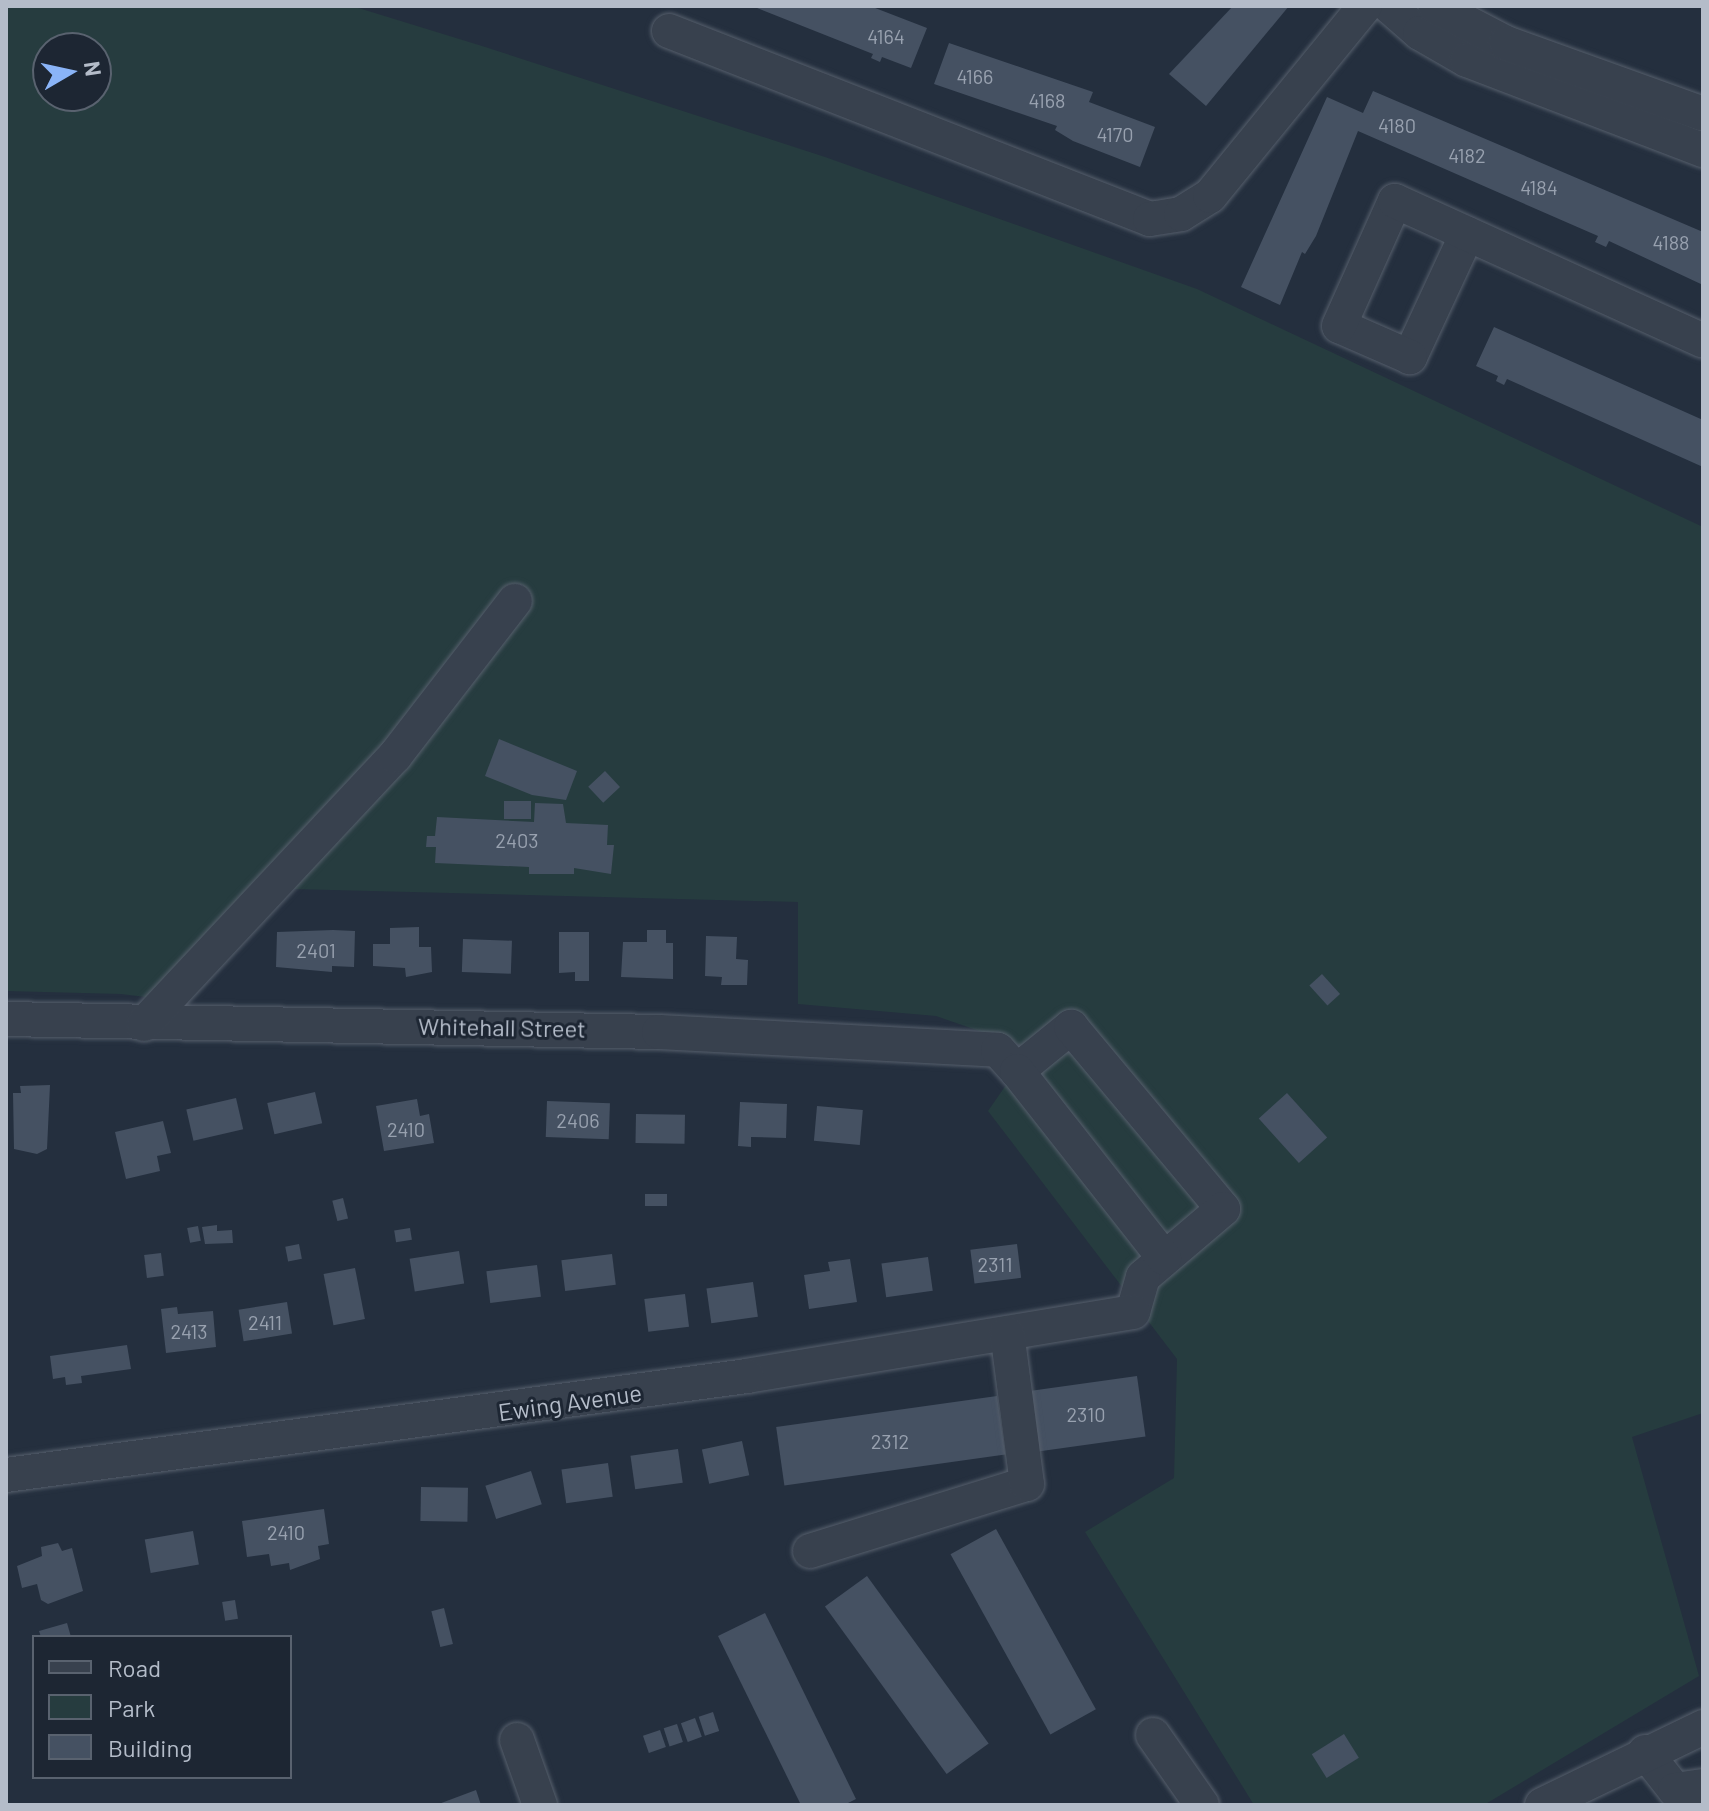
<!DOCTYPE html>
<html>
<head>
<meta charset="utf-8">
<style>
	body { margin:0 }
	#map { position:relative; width:1709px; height:1811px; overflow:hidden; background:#242f3e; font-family:Barlow,sans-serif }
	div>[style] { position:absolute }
	.green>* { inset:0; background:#263c3f }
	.building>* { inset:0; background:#455162; transform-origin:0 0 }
	.roads { filter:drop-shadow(0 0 2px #565f6c) drop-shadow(0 0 2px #565f6c) }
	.minor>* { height:34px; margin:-17px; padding:0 17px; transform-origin:17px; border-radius:17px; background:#38414e }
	span { translate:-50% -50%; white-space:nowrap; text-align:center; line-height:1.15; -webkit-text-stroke:6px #1d2633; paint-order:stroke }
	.number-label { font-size:20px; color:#98a1af }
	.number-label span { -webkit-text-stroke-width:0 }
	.street-label { font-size:24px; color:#b4bcc9 }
	.frame { position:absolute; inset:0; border:8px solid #b4bcc9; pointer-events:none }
	.legend { position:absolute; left:32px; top:1635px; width:260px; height:144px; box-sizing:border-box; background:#1d2633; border:2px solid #59626f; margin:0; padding:10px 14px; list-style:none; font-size:24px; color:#b4bcc9 }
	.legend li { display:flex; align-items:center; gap:16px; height:40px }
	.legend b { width:40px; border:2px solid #59626f }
	.north { position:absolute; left:32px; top:32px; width:80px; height:80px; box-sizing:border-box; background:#1d2633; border:2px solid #59626f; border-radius:50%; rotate:81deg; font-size:22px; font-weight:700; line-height:32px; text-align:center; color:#b4bcc9 }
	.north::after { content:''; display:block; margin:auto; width:28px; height:36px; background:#8ab4f8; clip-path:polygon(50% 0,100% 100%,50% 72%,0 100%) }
</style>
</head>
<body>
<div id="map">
	<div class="green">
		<div style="clip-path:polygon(evenodd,6px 6px,352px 6px,482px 46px,825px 157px,1197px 289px,1703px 527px,1703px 1413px,1632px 1437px,1699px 1676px,1484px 1805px,1254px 1805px,1085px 1532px,1174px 1478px,1177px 1359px,988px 1111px,1031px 1049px,936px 1016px,798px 1004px,798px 902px,292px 889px,186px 1002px,121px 994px,6px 991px,6px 6px,48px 48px,96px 48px,96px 96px,48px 96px,48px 48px)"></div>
	</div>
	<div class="building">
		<div style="clip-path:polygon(752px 6px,870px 6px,927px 28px,911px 68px,882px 57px,880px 62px,871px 58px,873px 54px)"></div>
		<div style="clip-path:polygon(1233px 6px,1289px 6px,1206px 106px,1169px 74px)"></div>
		<div style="clip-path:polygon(949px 43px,1093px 92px,1089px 102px,1155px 127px,1140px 167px,1073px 141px,1055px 130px,1057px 126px,934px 84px)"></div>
		<div style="clip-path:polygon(1373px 91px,1703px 232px,1703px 285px,1609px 241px,1606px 247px,1595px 242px,1598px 236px,1358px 131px,1316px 236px,1305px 254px,1302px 252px,1280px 305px,1241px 287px,1327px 97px,1363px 113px)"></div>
		<div style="clip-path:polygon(1494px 327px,1703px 420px,1703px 467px,1507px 379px,1504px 385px,1496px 381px,1498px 376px,1476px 366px)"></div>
		<div style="clip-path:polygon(499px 739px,577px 771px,566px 800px,532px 795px,485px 776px)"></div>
		<div style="left:605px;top:771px;width:22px;height:23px;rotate:47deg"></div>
		<div style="left:504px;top:801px;width:27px;height:18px"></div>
		<div style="clip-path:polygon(535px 803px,563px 804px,566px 823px,608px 825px,607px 845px,614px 845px,611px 874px,574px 868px,574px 874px,529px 874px,529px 867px,435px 863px,436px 847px,426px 847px,427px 836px,435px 836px,437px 817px,534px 822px)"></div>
		<div style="clip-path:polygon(419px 927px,419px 947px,431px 947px,432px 972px,406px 977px,405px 968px,373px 966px,373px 944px,390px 944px,390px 928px)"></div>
		<div style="clip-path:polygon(333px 930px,355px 931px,354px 967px,332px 966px,332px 972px,276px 967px,277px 932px)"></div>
		<div style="clip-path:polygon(647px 930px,666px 930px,666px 943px,673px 943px,673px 979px,621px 977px,623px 942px,647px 942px)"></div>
		<div style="clip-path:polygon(559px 932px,589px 932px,589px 981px,575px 981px,575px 972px,559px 973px)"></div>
		<div style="clip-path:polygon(706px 936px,737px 937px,736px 959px,748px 960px,747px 985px,721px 985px,722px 977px,705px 976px)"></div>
		<div style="left:463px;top:939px;width:49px;height:33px;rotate:2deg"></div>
		<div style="left:1322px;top:974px;width:27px;height:17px;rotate:48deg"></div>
		<div style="clip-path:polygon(50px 1085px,47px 1149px,37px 1154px,14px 1149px,13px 1093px,21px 1093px,20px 1086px)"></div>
		<div style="left:315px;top:1092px;width:32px;height:49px;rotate:77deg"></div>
		<div style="left:1287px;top:1093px;width:60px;height:38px;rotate:48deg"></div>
		<div style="left:236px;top:1098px;width:32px;height:51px;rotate:77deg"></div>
		<div style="clip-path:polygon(417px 1099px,420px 1116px,429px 1114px,434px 1143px,384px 1151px,376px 1106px)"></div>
		<div style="left:547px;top:1101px;width:63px;height:36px;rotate:2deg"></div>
		<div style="clip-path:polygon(740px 1102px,787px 1104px,786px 1138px,751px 1137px,751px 1147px,738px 1146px)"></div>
		<div style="left:817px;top:1106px;width:46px;height:35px;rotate:5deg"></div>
		<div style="left:636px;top:1114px;width:49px;height:29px;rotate:1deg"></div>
		<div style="clip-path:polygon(163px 1121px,171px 1153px,157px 1156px,160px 1171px,126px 1179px,115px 1132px)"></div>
		<div style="left:667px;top:1194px;width:12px;height:22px;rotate:90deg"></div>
		<div style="left:343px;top:1198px;width:21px;height:11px;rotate:76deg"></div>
		<div style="clip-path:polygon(217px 1225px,217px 1231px,232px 1230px,233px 1243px,205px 1244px,202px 1227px)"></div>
		<div style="left:198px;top:1226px;width:15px;height:11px;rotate:79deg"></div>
		<div style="left:410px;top:1228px;width:12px;height:16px;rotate:81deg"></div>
		<div style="left:299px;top:1244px;width:15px;height:14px;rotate:79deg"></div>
		<div style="left:1017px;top:1244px;width:34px;height:47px;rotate:83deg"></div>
		<div style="left:459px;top:1251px;width:33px;height:50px;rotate:81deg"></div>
		<div style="left:161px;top:1253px;width:23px;height:17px;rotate:83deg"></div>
		<div style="left:612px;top:1254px;width:31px;height:51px;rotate:83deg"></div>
		<div style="left:928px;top:1257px;width:34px;height:47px;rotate:82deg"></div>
		<div style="clip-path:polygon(850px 1259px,857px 1302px,809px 1309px,804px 1275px,830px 1271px,828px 1262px)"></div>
		<div style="left:537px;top:1265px;width:32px;height:51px;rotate:83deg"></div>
		<div style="left:355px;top:1268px;width:52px;height:32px;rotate:79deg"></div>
		<div style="left:753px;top:1282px;width:35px;height:47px;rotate:82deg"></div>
		<div style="left:685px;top:1294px;width:33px;height:41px;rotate:83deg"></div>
		<div style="left:287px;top:1302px;width:32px;height:49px;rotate:81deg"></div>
		<div style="clip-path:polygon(177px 1307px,178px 1314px,213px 1311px,216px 1347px,166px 1353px,161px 1309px)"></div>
		<div style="clip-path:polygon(127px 1345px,131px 1369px,81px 1376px,82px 1383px,66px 1385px,65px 1377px,53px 1379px,50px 1356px)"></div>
		<div style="left:1137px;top:1376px;width:61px;height:112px;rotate:82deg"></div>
		<div style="left:997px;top:1396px;width:59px;height:223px;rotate:82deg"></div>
		<div style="left:742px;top:1441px;width:35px;height:41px;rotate:78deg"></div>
		<div style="left:678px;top:1449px;width:34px;height:48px;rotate:82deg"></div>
		<div style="left:608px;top:1463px;width:34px;height:47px;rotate:82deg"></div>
		<div style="left:531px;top:1471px;width:35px;height:48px;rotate:72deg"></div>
		<div style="left:421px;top:1487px;width:47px;height:34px;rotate:1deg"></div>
		<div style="clip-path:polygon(324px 1509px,329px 1544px,318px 1546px,320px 1559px,290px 1570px,289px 1563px,271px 1566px,269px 1554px,247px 1557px,242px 1521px)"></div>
		<div style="left:996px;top:1529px;width:206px;height:52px;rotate:61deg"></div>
		<div style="left:193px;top:1531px;width:34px;height:49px;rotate:80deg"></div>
		<div style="clip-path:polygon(58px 1543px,62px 1551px,72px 1548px,83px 1591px,48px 1604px,41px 1600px,37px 1584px,22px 1588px,17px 1566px,42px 1556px,41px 1547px)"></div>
		<div style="left:867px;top:1576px;width:207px;height:52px;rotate:54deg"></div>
		<div style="left:235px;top:1600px;width:19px;height:13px;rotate:81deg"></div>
		<div style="left:444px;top:1608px;width:37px;height:13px;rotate:76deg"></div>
		<div style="clip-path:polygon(765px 1613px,856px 1799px,844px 1805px,801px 1805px,718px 1636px)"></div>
		<div style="clip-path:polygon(67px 1623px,71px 1637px,41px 1637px,39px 1631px)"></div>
		<div style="left:713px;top:1712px;width:20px;height:15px;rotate:72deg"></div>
		<div style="left:695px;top:1718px;width:20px;height:15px;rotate:70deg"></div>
		<div style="left:677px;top:1724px;width:19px;height:14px;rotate:72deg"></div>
		<div style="left:660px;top:1730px;width:18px;height:18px;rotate:71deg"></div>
		<div style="left:1344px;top:1734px;width:28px;height:38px;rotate:58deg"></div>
		<div style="clip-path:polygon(476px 1790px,481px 1805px,436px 1805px)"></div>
	</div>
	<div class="roads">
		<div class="minor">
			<div style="left:1389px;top:6px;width:41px;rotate:41.1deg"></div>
			<div style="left:1420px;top:33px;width:54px;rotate:29.9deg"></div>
			<div style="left:1467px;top:60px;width:253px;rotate:20.9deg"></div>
			<div style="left:1435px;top:6px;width:80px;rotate:27.5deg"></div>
			<div style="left:1506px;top:43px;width:209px;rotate:19.8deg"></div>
			<div style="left:669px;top:31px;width:516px;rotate:21.35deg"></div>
			<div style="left:1150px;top:219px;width:31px;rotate:-9deg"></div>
			<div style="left:1181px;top:214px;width:34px;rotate:-32deg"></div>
			<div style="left:1210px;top:196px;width:245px;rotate:-50.8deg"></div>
			<div style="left:1467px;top:234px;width:136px;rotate:114.9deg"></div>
			<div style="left:1410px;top:357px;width:77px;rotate:-156.4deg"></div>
			<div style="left:1339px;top:326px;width:137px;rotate:-65.9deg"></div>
			<div style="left:1395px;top:201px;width:338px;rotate:24.4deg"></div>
			<div style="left:6px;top:1019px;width:653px;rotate:1.14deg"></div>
			<div style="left:659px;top:1032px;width:339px;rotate:3deg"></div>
			<div style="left:998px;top:1050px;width:28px;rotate:48deg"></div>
			<div style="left:1017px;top:1071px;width:70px;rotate:-39.2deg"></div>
			<div style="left:1071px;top:1027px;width:237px;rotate:50.1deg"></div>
			<div style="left:1223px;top:1209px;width:105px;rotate:139.6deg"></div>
			<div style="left:1143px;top:1277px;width:36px;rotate:106deg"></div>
			<div style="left:1133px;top:1312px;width:391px;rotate:170.6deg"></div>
			<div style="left:747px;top:1376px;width:748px;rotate:172.39deg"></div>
			<div style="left:144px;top:1024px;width:367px;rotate:-46.9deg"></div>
			<div style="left:395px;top:756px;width:196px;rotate:-52.3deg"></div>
			<div style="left:1017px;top:1071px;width:238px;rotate:51.8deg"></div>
			<div style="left:810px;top:1551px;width:227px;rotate:-17.2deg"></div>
			<div style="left:1027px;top:1484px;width:152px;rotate:-97.5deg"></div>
			<div style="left:1153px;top:1735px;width:85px;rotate:55deg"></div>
			<div style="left:517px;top:1740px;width:69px;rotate:70.5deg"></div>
			<div style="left:1645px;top:1752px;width:48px;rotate:51.7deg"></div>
			<div style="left:1675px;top:1790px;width:28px;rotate:-8deg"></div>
			<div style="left:1542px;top:1805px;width:179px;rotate:-25.8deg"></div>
		</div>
	</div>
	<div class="number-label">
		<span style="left:886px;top:36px">4164</span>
		<span style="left:975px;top:76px">4166</span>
		<span style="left:1047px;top:100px">4168</span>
		<span style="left:1397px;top:125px">4180</span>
		<span style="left:1115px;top:134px">4170</span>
		<span style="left:1467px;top:155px">4182</span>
		<span style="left:1539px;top:187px">4184</span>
		<span style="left:1671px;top:242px">4188</span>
		<span style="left:517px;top:840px">2403</span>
		<span style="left:316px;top:950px">2401</span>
		<span style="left:578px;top:1120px">2406</span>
		<span style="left:406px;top:1129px">2410</span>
		<span style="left:995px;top:1264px">2311</span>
		<span style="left:265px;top:1322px">2411</span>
		<span style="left:189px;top:1331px">2413</span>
		<span style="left:1086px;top:1414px">2310</span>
		<span style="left:890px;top:1441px">2312</span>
		<span style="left:286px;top:1532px">2410</span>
	</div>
	<div class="street-label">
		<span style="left:502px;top:1027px;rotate:1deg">Whitehall Street</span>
		<span style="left:570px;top:1402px;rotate:-8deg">Ewing Avenue</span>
	</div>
	<div class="frame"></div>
	<ul class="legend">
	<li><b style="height:10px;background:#38414e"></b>Road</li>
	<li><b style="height:22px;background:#263c3f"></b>Park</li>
	<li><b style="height:22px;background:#455162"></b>Building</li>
	</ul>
	<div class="north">N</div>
</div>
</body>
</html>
